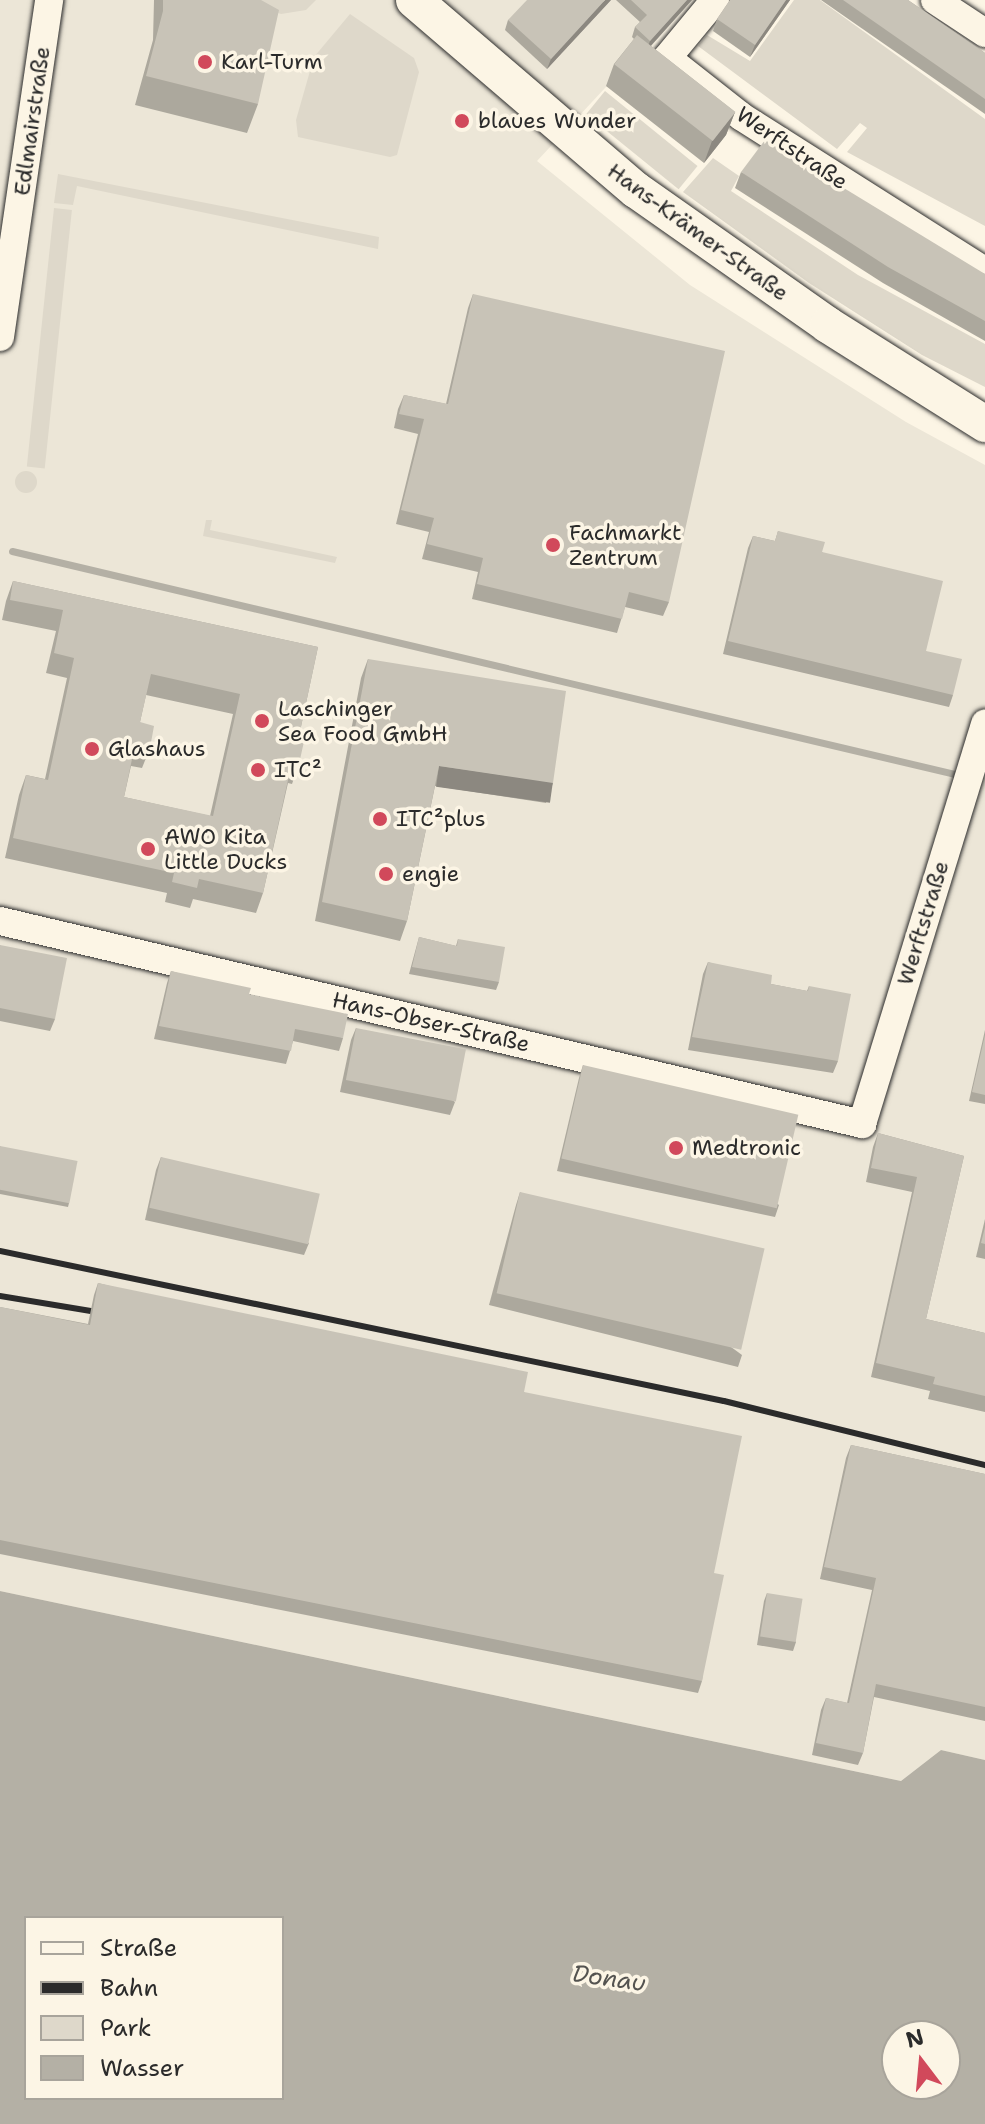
<!DOCTYPE html>
<html>
<head>
<meta charset="utf-8">
<style>
	body { margin:0 }
	#map { position:relative; width:985px; height:2124px; overflow:hidden; background:#fcf5e5; font-family:"Shantell Sans",sans-serif }
	div>[style] { position:absolute }
	.built>* { inset:0; background:#ece6d7 }
	.green>* { inset:0; background:#ded8ca; transform-origin:0 0 }
	.round { border-radius:50% }
	.water>* { inset:0; background:#b4b0a5 }
	.stream>* { height:7px; margin:-3.5px; padding:0 3.5px; transform-origin:3.5px; border-radius:3.5px; background:#b4b0a5 }
	.roads { filter:drop-shadow(0 0 2px #2b2b2b) drop-shadow(0 0 2px #2b2b2b) }
	.minor>* { height:28px; margin:-14px; padding:0 14px; transform-origin:14px; border-radius:14px; background:#fcf5e5 }
	.major>* { height:36px; margin:-18px; padding:0 18px; transform-origin:18px; border-radius:18px; background:#fcf5e5 }
	.rail>* { height:6px; margin:-3px; padding:0 3px; transform-origin:3px; border-radius:3px; background:#2b2b2b }
	.wall>* { inset:0; background:#aca89d }
	.shaded-wall>* { inset:0; background:#8c8880; transform-origin:0 0 }
	.building>* { inset:0; background:#c8c3b7; transform-origin:0 0 }
	.dots>* { width:22px; height:22px; translate:-50% -50%; box-sizing:border-box; border:4px solid #fcf5e5; border-radius:50% }
	span { translate:-50% -50%; white-space:nowrap; text-align:center; line-height:1.15; -webkit-text-stroke:7px #fcf5e5; paint-order:stroke }
	.poi-label { font-size:22px; color:#2b2b2b }
	.left { translate:0 -50%; text-align:left }
	.street-label { font-size:22px; color:#2b2b2b }
	.water-label { font-size:24px; color:#545350; font-style:italic }
	.legend { position:absolute; left:24px; top:1916px; width:260px; height:184px; box-sizing:border-box; background:#fcf5e5; border:2px solid #a8a49b; margin:0; padding:10px 14px; list-style:none; font-size:24px; color:#2b2b2b }
	.legend li { display:flex; align-items:center; gap:16px; height:40px }
	.legend b { width:40px; border:2px solid #a8a49b }
	.north { position:absolute; left:881px; top:2020px; width:80px; height:80px; box-sizing:border-box; background:#fcf5e5; border:2px solid #a8a49b; border-radius:50%; rotate:344deg; font-size:22px; font-weight:700; line-height:32px; text-align:center; color:#2b2b2b }
	.north::after { content:''; display:block; margin:auto; width:28px; height:36px; background:#d1495b; clip-path:polygon(50% 0,100% 100%,50% 72%,0 100%) }
</style>
</head>
<body>
<div id="map">
	<div class="built">
		<div style="clip-path:polygon(0 0,687px 0,537px 161px,690px 285px,906px 422px,985px 465px,985px 1760px,941px 1750px,901px 1781px,0 1591px)"></div>
	</div>
	<div class="green">
		<div style="clip-path:polygon(242px 0,316px 0,306px 10px,281px 14px)"></div>
		<div style="clip-path:polygon(794px 0,820px 0,985px 119px,985px 226px,847px 152px,867px 128px,860px 123px,837px 149px,698px 46px,707px 35px,750px 61px)"></div>
		<div style="clip-path:polygon(350px 14px,414px 58px,419px 72px,397px 155px,390px 157px,298px 137px,296px 120px,314px 57px)"></div>
		<div style="left:605px;top:91px;width:119px;height:30px;rotate:39deg"></div>
		<div style="clip-path:polygon(713px 158px,739px 176px,731px 191px,858px 275px,985px 344px,985px 387px,922px 355px,809px 283px,683px 192px)"></div>
		<div style="clip-path:polygon(58px 174px,379px 237px,378px 249px,77px 186px,73px 205px,54px 203px)"></div>
		<div style="left:54px;top:208px;width:18px;height:260px;rotate:6deg"></div>
		<div class="round" style="left:15px;top:471px;width:22px;height:22px"></div>
		<div style="clip-path:polygon(206px 520px,212px 520px,210px 530px,337px 557px,335px 563px,203px 536px)"></div>
	</div>
	<div class="water">
		<div style="clip-path:polygon(evenodd,0 1591px,901px 1781px,941px 1750px,985px 1760px,985px 2124px,0 2124px,0 1591px,26px 1918px,282px 1918px,282px 2098px,26px 2098px,26px 1918px,0 1591px,897px 2036px,945px 2036px,945px 2084px,897px 2084px,897px 2036px)"></div>
	</div>
	<div class="stream">
		<div style="left:12px;top:551px;width:977px;rotate:13.31deg"></div>
	</div>
	<div class="roads">
		<div class="minor">
			<div style="left:715px;top:0;width:75px;rotate:129.6deg"></div>
			<div style="left:667px;top:58px;width:95px;rotate:38.2deg"></div>
			<div style="left:742px;top:117px;width:288px;rotate:32.4deg"></div>
			<div style="left:935px;top:0;width:60px;rotate:33.4deg"></div>
			<div style="left:0;top:337px;width:341px;rotate:-81.7deg"></div>
			<div style="left:0;top:921px;width:886px;rotate:13.25deg"></div>
			<div style="left:862px;top:1124px;width:419px;rotate:-72.9deg"></div>
		</div>
		<div class="major">
			<div style="left:414px;top:0;width:292px;rotate:40.6deg"></div>
			<div style="left:636px;top:190px;width:235px;rotate:35.1deg"></div>
			<div style="left:828px;top:325px;width:186px;rotate:32.2deg"></div>
		</div>
	</div>
	<div class="rail">
		<div style="left:0;top:1251px;width:739px;rotate:11.71deg"></div>
		<div style="left:724px;top:1401px;width:269px;rotate:13.8deg"></div>
		<div style="left:0;top:1296px;width:92px;rotate:9.4deg"></div>
	</div>
	<div class="wall">
		<div style="clip-path:polygon(154px 0,261px 0,258px 104px,247px 133px,135px 105px,153px 40px)"></div>
		<div style="clip-path:polygon(611px 0,547px 69px,505px 30px,508px 20px)"></div>
		<div style="clip-path:polygon(616px 0,692px 0,651px 46px,735px 112px,726px 135px,704px 163px,606px 86px,614px 64px,634px 39px,632px 37px,635px 27px,640px 22px)"></div>
		<div style="clip-path:polygon(730px 0,790px 0,750px 57px,713px 31px,717px 19px)"></div>
		<div style="clip-path:polygon(821px 0,908px 0,985px 53px,985px 114px)"></div>
		<div style="clip-path:polygon(741px 172px,985px 274px,985px 341px,883px 283px,735px 188px)"></div>
		<div style="clip-path:polygon(473px 294px,669px 602px,663px 616px,625px 607px,617px 633px,472px 599px,478px 572px,422px 559px,429px 532px,396px 524px,418px 434px,394px 428px,398px 409px,404px 395px,446px 404px,468px 308px)"></div>
		<div style="clip-path:polygon(778px 531px,822px 552px,926px 651px,953px 695px,949px 707px,723px 654px,748px 548px,753px 536px,775px 541px)"></div>
		<div style="clip-path:polygon(evenodd,13px 581px,318px 647px,299px 736px,299px 764px,292px 784px,288px 783px,263px 893px,256px 913px,193px 899px,190px 908px,165px 902px,167px 893px,5px 858px,19px 795px,26px 775px,45px 779px,67px 678px,46px 673px,56px 631px,2px 620px,6px 601px,13px 581px,146px 695px,233px 714px,210px 816px,124px 797px,131px 766px,142px 768px,150px 748px,140px 722px,146px 695px)"></div>
		<div style="clip-path:polygon(368px 659px,553px 783px,546px 803px,435px 786px,407px 921px,400px 941px,315px 921px,361px 678px)"></div>
		<div style="clip-path:polygon(419px 937px,456px 946px,458px 939px,499px 982px,496px 990px,409px 974px)"></div>
		<div style="clip-path:polygon(0 945px,55px 1019px,50px 1031px,0 1021px)"></div>
		<div style="clip-path:polygon(708px 962px,771px 984px,807px 991px,809px 986px,838px 1061px,833px 1073px,688px 1050px,703px 974px)"></div>
		<div style="clip-path:polygon(171px 971px,249px 994px,343px 1038px,339px 1051px,293px 1041px,286px 1064px,154px 1039px,167px 983px)"></div>
		<div style="clip-path:polygon(356px 1028px,455px 1102px,450px 1115px,340px 1092px,351px 1040px)"></div>
		<div style="clip-path:polygon(985px 1030px,985px 1104px,969px 1101px)"></div>
		<div style="clip-path:polygon(583px 1065px,779px 1205px,775px 1217px,557px 1171px,579px 1078px)"></div>
		<div style="clip-path:polygon(878px 1133px,964px 1156px,926px 1319px,985px 1333px,985px 1412px,928px 1399px,930px 1391px,871px 1377px,912px 1192px,866px 1182px,873px 1147px)"></div>
		<div style="clip-path:polygon(0 1146px,69px 1203px,68px 1207px,0 1194px)"></div>
		<div style="clip-path:polygon(161px 1157px,309px 1243px,304px 1255px,145px 1220px,156px 1170px)"></div>
		<div style="clip-path:polygon(520px 1192px,742px 1355px,738px 1367px,489px 1305px,516px 1205px)"></div>
		<div style="clip-path:polygon(985px 1219px,985px 1259px,976px 1257px)"></div>
		<div style="clip-path:polygon(98px 1283px,524px 1392px,714px 1573px,702px 1681px,698px 1693px,0 1554px,0 1307px,88px 1324px,94px 1295px)"></div>
		<div style="clip-path:polygon(851px 1445px,985px 1474px,985px 1721px,874px 1697px,863px 1753px,858px 1765px,812px 1755px,821px 1710px,826px 1698px,847px 1703px,872px 1590px,820px 1579px,846px 1458px)"></div>
		<div style="clip-path:polygon(767px 1593px,796px 1642px,793px 1651px,757px 1645px,764px 1601px)"></div>
	</div>
	<div class="shaded-wall">
		<div style="clip-path:polygon(605px 0,611px 0,547px 69px,551px 59px)"></div>
		<div style="clip-path:polygon(687px 0,692px 0,646px 51px,650px 41px)"></div>
		<div style="clip-path:polygon(786px 0,790px 0,750px 57px,755px 45px)"></div>
		<div style="clip-path:polygon(735px 112px,726px 135px,704px 163px,712px 141px)"></div>
		<div style="left:439px;top:766px;width:115px;height:21px;rotate:8deg"></div>
	</div>
	<div class="building">
		<div style="clip-path:polygon(163px 0,261px 0,279px 10px,258px 104px,146px 76px,163px 11px)"></div>
		<div style="clip-path:polygon(527px 0,605px 0,551px 59px,508px 20px)"></div>
		<div style="clip-path:polygon(631px 0,687px 0,650px 41px,635px 27px,647px 15px)"></div>
		<div style="clip-path:polygon(730px 0,786px 0,755px 45px,717px 19px)"></div>
		<div style="clip-path:polygon(843px 0,908px 0,985px 53px,985px 99px)"></div>
		<div style="left:637px;top:35px;width:125px;height:37px;rotate:38deg"></div>
		<div style="clip-path:polygon(765px 140px,985px 274px,985px 321px,888px 267px,741px 172px)"></div>
		<div style="clip-path:polygon(473px 294px,725px 351px,669px 602px,629px 592px,622px 619px,477px 584px,483px 558px,427px 544px,434px 518px,401px 510px,424px 419px,399px 414px,404px 395px,448px 404px)"></div>
		<div style="clip-path:polygon(778px 531px,825px 542px,822px 552px,943px 581px,926px 651px,962px 659px,953px 695px,728px 641px,753px 536px,775px 541px)"></div>
		<div style="clip-path:polygon(evenodd,13px 581px,318px 647px,299px 736px,305px 737px,299px 764px,292px 762px,263px 893px,199px 879px,197px 888px,172px 882px,174px 873px,13px 838px,26px 775px,48px 780px,74px 658px,54px 653px,63px 610px,10px 600px,13px 581px,151px 674px,240px 694px,213px 816px,124px 797px,135px 745px,150px 748px,154px 726px,140px 722px,151px 674px)"></div>
		<div style="clip-path:polygon(368px 659px,566px 691px,553px 783px,439px 766px,407px 921px,322px 902px)"></div>
		<div style="clip-path:polygon(419px 937px,457px 946px,458px 939px,505px 947px,499px 982px,412px 967px)"></div>
		<div style="clip-path:polygon(0 945px,67px 958px,55px 1019px,0 1008px)"></div>
		<div style="clip-path:polygon(708px 962px,772px 975px,771px 984px,808px 991px,809px 986px,851px 994px,838px 1061px,692px 1037px)"></div>
		<div style="clip-path:polygon(171px 971px,251px 988px,249px 994px,348px 1014px,343px 1038px,295px 1029px,291px 1051px,159px 1026px)"></div>
		<div style="left:356px;top:1028px;width:112px;height:53px;rotate:11deg"></div>
		<div style="clip-path:polygon(985px 1035px,985px 1095px,972px 1092px)"></div>
		<div style="left:583px;top:1065px;width:221px;height:96px;rotate:13deg"></div>
		<div style="clip-path:polygon(878px 1133px,964px 1156px,926px 1319px,985px 1333px,985px 1396px,933px 1384px,935px 1377px,876px 1363px,917px 1177px,871px 1168px)"></div>
		<div style="left:0;top:1146px;width:79px;height:43px;rotate:11deg"></div>
		<div style="left:161px;top:1157px;width:163px;height:52px;rotate:13deg"></div>
		<div style="left:520px;top:1192px;width:251px;height:104px;rotate:13deg"></div>
		<div style="clip-path:polygon(985px 1227px,985px 1244px,981px 1243px)"></div>
		<div style="clip-path:polygon(98px 1283px,528px 1372px,524px 1392px,742px 1436px,714px 1573px,724px 1575px,702px 1681px,0 1540px,0 1307px,90px 1325px)"></div>
		<div style="clip-path:polygon(851px 1445px,985px 1474px,985px 1707px,876px 1684px,863px 1753px,816px 1743px,826px 1698px,849px 1703px,876px 1578px,824px 1567px)"></div>
		<div style="left:767px;top:1593px;width:36px;height:44px;rotate:9deg"></div>
	</div>
	<div class="dots">
		<div style="left:205px;top:62px;background:#d1495b"></div>
		<div style="left:462px;top:121px;background:#d1495b"></div>
		<div style="left:553px;top:545px;background:#d1495b"></div>
		<div style="left:262px;top:721px;background:#d1495b"></div>
		<div style="left:92px;top:749px;background:#d1495b"></div>
		<div style="left:258px;top:770px;background:#d1495b"></div>
		<div style="left:380px;top:819px;background:#d1495b"></div>
		<div style="left:148px;top:849px;background:#d1495b"></div>
		<div style="left:386px;top:874px;background:#d1495b"></div>
		<div style="left:676px;top:1148px;background:#d1495b"></div>
	</div>
	<div class="poi-label">
		<span class="left" style="left:221px;top:62px">Karl-Turm</span>
		<span class="left" style="left:478px;top:121px">blaues Wunder</span>
		<span class="left" style="left:569px;top:545px">Fachmarkt<br>Zentrum</span>
		<span class="left" style="left:278px;top:721px">Laschinger<br>Sea Food GmbH</span>
		<span class="left" style="left:108px;top:749px">Glashaus</span>
		<span class="left" style="left:274px;top:770px">ITC²</span>
		<span class="left" style="left:396px;top:819px">ITC²plus</span>
		<span class="left" style="left:164px;top:849px">AWO Kita<br>Little Ducks</span>
		<span class="left" style="left:402px;top:874px">engie</span>
		<span class="left" style="left:692px;top:1148px">Medtronic</span>
	</div>
	<div class="street-label">
		<span style="left:32px;top:121px;rotate:-82deg">Edlmairstraße</span>
		<span style="left:792px;top:148px;rotate:34deg">Werftstraße</span>
		<span style="left:698px;top:232px;rotate:36deg">Hans-Krämer-Straße</span>
		<span style="left:923px;top:923px;rotate:-73deg">Werftstraße</span>
		<span style="left:431px;top:1022px;rotate:13deg">Hans-Obser-Straße</span>
	</div>
	<div class="water-label">
		<span style="left:609px;top:1979px;rotate:8deg">Donau</span>
	</div>
	<ul class="legend">
	<li><b style="height:10px;background:#fcf5e5"></b>Straße</li>
	<li><b style="height:10px;background:#2b2b2b"></b>Bahn</li>
	<li><b style="height:22px;background:#ded8ca"></b>Park</li>
	<li><b style="height:22px;background:#b4b0a5"></b>Wasser</li>
	</ul>
	<div class="north">N</div>
</div>
</body>
</html>
